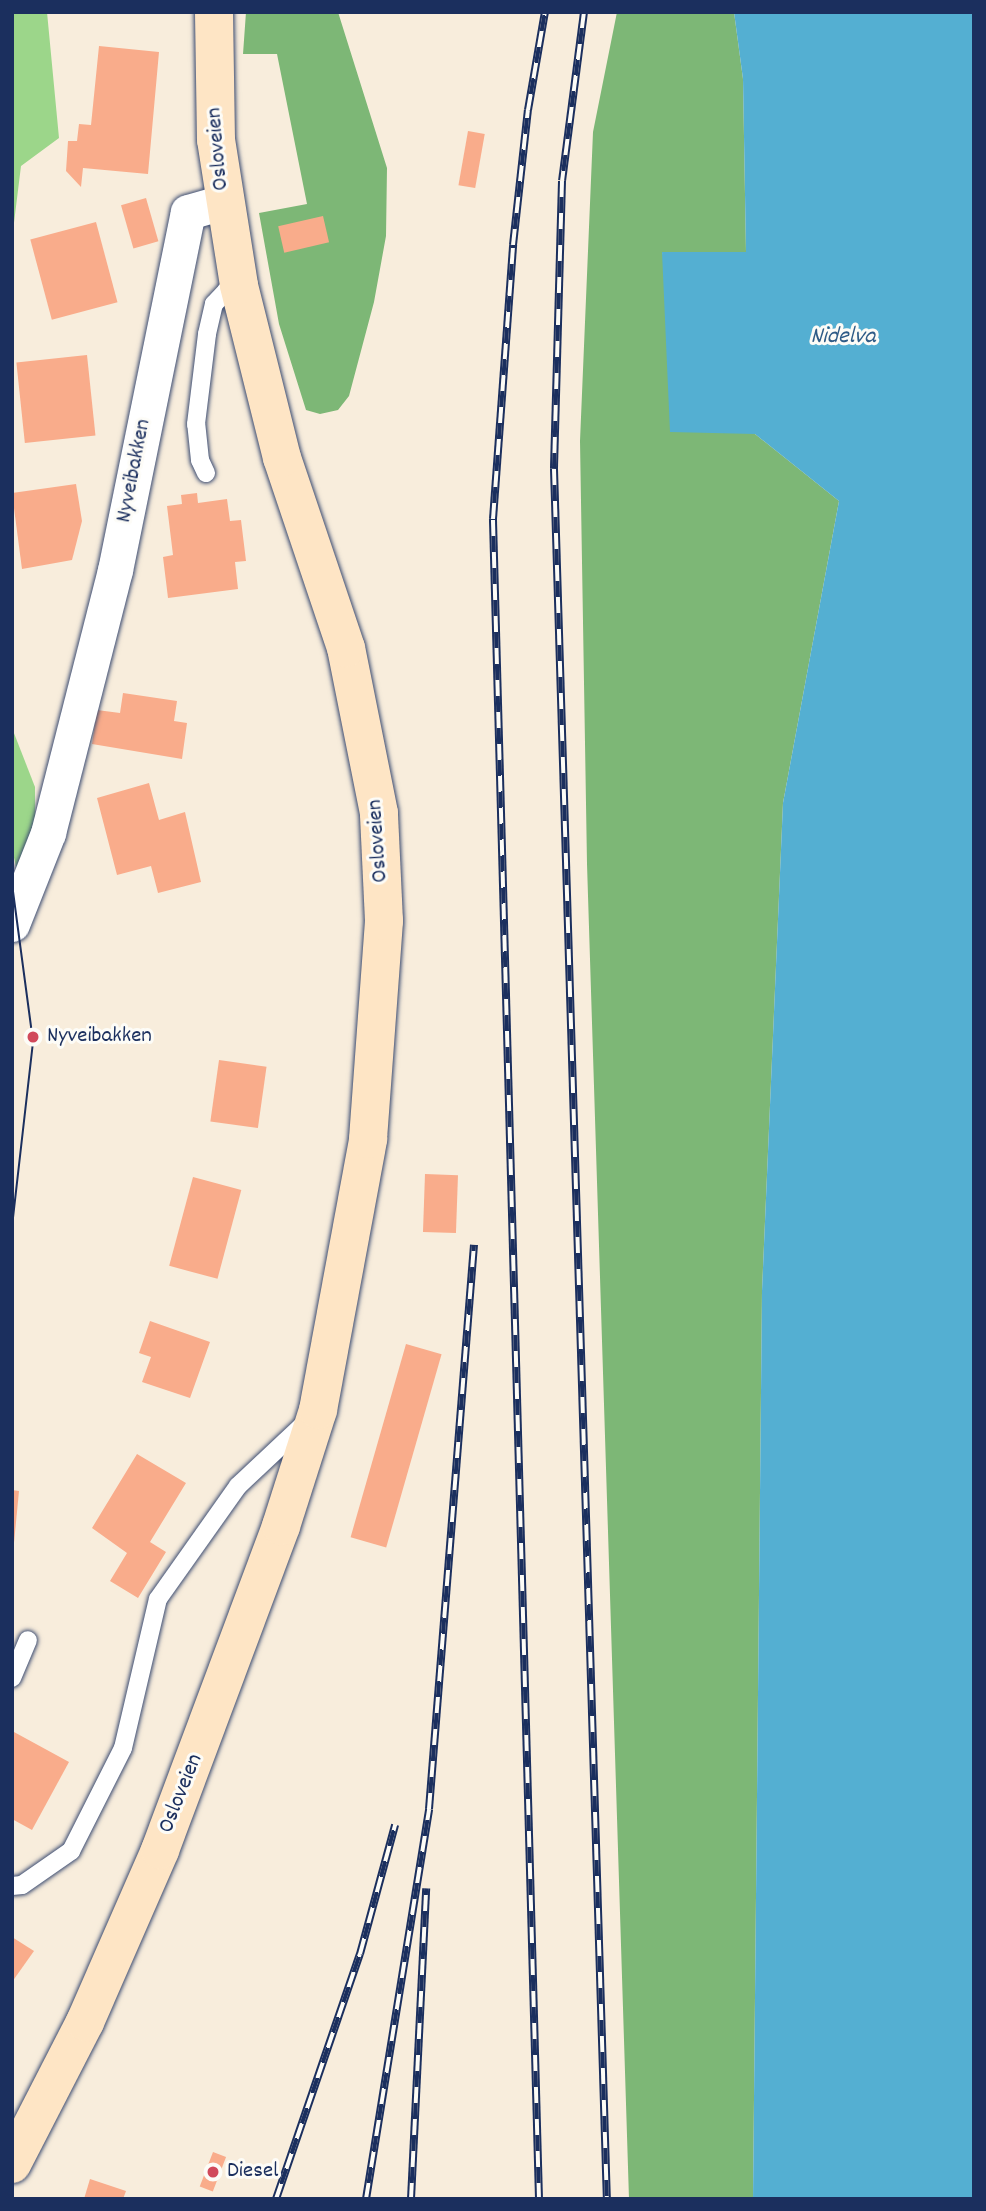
<!DOCTYPE html>
<html>
<head>
<meta charset="utf-8">
<style>
	body { margin:0 }
	#map { position:relative; width:986px; height:2211px; overflow:hidden; background:#f8eddc; font-family:Dekko,sans-serif }
	div>[style] { position:absolute }
	.green>* { inset:0; background:#9cd68a }
	.forest>* { inset:0; background:#7db776 }
	.water>* { inset:0; background:#54afd2 }
	.building>* { inset:0; background:#f9ac8b; transform-origin:0 0 }
	.roads { filter:drop-shadow(0 0 2px #3c4c71) drop-shadow(0 0 2px #3c4c71) }
	.lane>* { height:18px; margin:-9px; padding:0 9px; transform-origin:9px; border-radius:9px; background:#fff }
	.street>* { height:35px; margin:-17.5px; padding:0 17.5px; transform-origin:17.5px; border-radius:17.5px; background:#fff }
	.secondary>* { height:38px; margin:-19px; padding:0 19px; transform-origin:19px; border-radius:19px; background:#fee5c5 }
	.tram>* { height:2px; margin:-1px; padding:0 1px; transform-origin:1px; border-radius:1px; background:#1b2f5e }
	.rail>* { height:8px; margin-top:-4px; transform-origin:0; background:repeating-linear-gradient(90deg,#fdfcf7 0 16px,#1b2f5e 0 32px); box-sizing:border-box; border-block:2px solid #1b2f5e }
	.dots>* { width:19px; height:19px; translate:-50% -50%; box-sizing:border-box; border:4px solid #fdfcf7; border-radius:50% }
	span { translate:-50% -50%; white-space:nowrap; text-align:center; line-height:1.15; -webkit-text-stroke:6px #fdfcf7; paint-order:stroke }
	.street-label { font-size:23px; color:#1b2f5e }
	.poi-label { font-size:23px; color:#1b2f5e }
	.left { translate:0 -50%; text-align:left }
	.water-label { font-size:24px; color:#2f5c87; font-style:italic }
	.frame { position:absolute; inset:0; border:14px solid #1b2f5e; pointer-events:none }
</style>
</head>
<body>
<div id="map">
	<div class="green">
		<div style="clip-path:polygon(12px 12px,47px 12px,59px 138px,21px 166px,12px 239px)"></div>
		<div style="clip-path:polygon(12px 728px,35px 787px,35px 825px,21px 888px,12px 849px)"></div>
	</div>
	<div class="forest">
		<div style="clip-path:polygon(246px 12px,338px 12px,387px 168px,386px 236px,374px 302px,349px 396px,338px 410px,320px 414px,306px 410px,279px 324px,259px 213px,307px 204px,277px 54px,243px 54px)"></div>
		<div style="clip-path:polygon(617px 12px,734px 12px,743px 79px,746px 252px,662px 253px,755px 434px,839px 501px,783px 803px,762px 1291px,753px 2199px,629px 2199px,587px 864px,580px 441px,593px 132px)"></div>
	</div>
	<div class="water">
		<div style="clip-path:polygon(734px 12px,974px 12px,974px 2199px,753px 2199px,762px 1291px,783px 803px,839px 501px,755px 434px,670px 432px,662px 252px,746px 252px,743px 79px)"></div>
	</div>
	<div class="building">
		<div style="clip-path:polygon(99px 46px,159px 52px,148px 174px,83px 168px,81px 187px,66px 171px,68px 141px,77px 141px,79px 124px,91px 125px)"></div>
		<div style="left:468px;top:131px;width:17px;height:55px;rotate:10deg"></div>
		<div style="left:146px;top:198px;width:45px;height:26px;rotate:74deg"></div>
		<div style="left:323px;top:216px;width:27px;height:46px;rotate:77deg"></div>
		<div style="left:96px;top:222px;width:83px;height:68px;rotate:75deg"></div>
		<div style="left:87px;top:355px;width:81px;height:71px;rotate:84deg"></div>
		<div style="clip-path:polygon(76px 484px,82px 521px,72px 560px,22px 569px,12px 493px)"></div>
		<div style="clip-path:polygon(197px 493px,198px 503px,227px 499px,230px 521px,241px 520px,246px 561px,235px 562px,238px 589px,168px 598px,163px 557px,173px 555px,167px 506px,182px 504px,181px 495px)"></div>
		<div style="clip-path:polygon(123px 693px,177px 701px,174px 721px,187px 723px,182px 759px,92px 744px,97px 710px,120px 713px)"></div>
		<div style="clip-path:polygon(149px 783px,159px 820px,185px 812px,201px 882px,158px 893px,151px 866px,117px 875px,97px 798px)"></div>
		<div style="left:219px;top:1060px;width:48px;height:62px;rotate:8deg"></div>
		<div style="left:425px;top:1174px;width:33px;height:58px;rotate:2deg"></div>
		<div style="left:193px;top:1177px;width:50px;height:92px;rotate:15deg"></div>
		<div style="clip-path:polygon(150px 1321px,210px 1342px,190px 1398px,142px 1382px,151px 1357px,139px 1353px)"></div>
		<div style="left:406px;top:1344px;width:37px;height:201px;rotate:16deg"></div>
		<div style="clip-path:polygon(137px 1454px,186px 1483px,150px 1542px,166px 1552px,138px 1598px,110px 1581px,127px 1553px,92px 1528px)"></div>
		<div style="clip-path:polygon(12px 1490px,19px 1491px,14px 1543px,12px 1543px)"></div>
		<div style="clip-path:polygon(14px 1732px,69px 1762px,32px 1830px,12px 1819px)"></div>
		<div style="clip-path:polygon(12px 1937px,34px 1951px,12px 1982px)"></div>
		<div style="left:213px;top:2152px;width:14px;height:37px;rotate:21deg"></div>
		<div style="clip-path:polygon(90px 2179px,126px 2191px,123px 2199px,84px 2199px)"></div>
	</div>
	<div class="roads">
		<div class="lane">
			<div style="left:206px;top:473px;width:14px;rotate:-115deg"></div>
			<div style="left:200px;top:460px;width:36px;rotate:-96deg"></div>
			<div style="left:196px;top:424px;width:91px;rotate:-83deg"></div>
			<div style="left:207px;top:334px;width:31px;rotate:-77deg"></div>
			<div style="left:214px;top:304px;width:18px;rotate:-47deg"></div>
			<div style="left:226px;top:291px;width:14px;rotate:-25deg"></div>
			<div style="left:12px;top:1678px;width:41px;rotate:-67.2deg"></div>
			<div style="left:12px;top:1886px;width:10px;rotate:-6deg"></div>
			<div style="left:22px;top:1885px;width:60px;rotate:-34.8deg"></div>
			<div style="left:71px;top:1851px;width:115px;rotate:-63.2deg"></div>
			<div style="left:123px;top:1748px;width:153px;rotate:-76.8deg"></div>
			<div style="left:158px;top:1599px;width:138px;rotate:-54.7deg"></div>
			<div style="left:238px;top:1486px;width:92px;rotate:-43.2deg"></div>
		</div>
		<div class="street">
			<div style="left:12px;top:924px;width:98px;rotate:-68.4deg"></div>
			<div style="left:48px;top:833px;width:271px;rotate:-75.7deg"></div>
			<div style="left:115px;top:570px;width:365px;rotate:-78.5deg"></div>
			<div style="left:188px;top:212px;width:37px;rotate:-16deg"></div>
		</div>
		<div class="secondary">
			<div style="left:12px;top:2164px;width:160px;rotate:-62.8deg"></div>
			<div style="left:85px;top:2022px;width:188px;rotate:-66.4deg"></div>
			<div style="left:160px;top:1850px;width:346px;rotate:-69.5deg"></div>
			<div style="left:281px;top:1526px;width:122px;rotate:-72.3deg"></div>
			<div style="left:318px;top:1410px;width:276px;rotate:-79.5deg"></div>
			<div style="left:368px;top:1139px;width:219px;rotate:-85.8deg"></div>
			<div style="left:384px;top:921px;width:108px;rotate:-92.7deg"></div>
			<div style="left:379px;top:813px;width:168px;rotate:-101.3deg"></div>
			<div style="left:346px;top:648px;width:200px;rotate:-108.6deg"></div>
			<div style="left:282px;top:458px;width:178px;rotate:-104deg"></div>
			<div style="left:239px;top:285px;width:147px;rotate:-99deg"></div>
			<div style="left:216px;top:140px;width:128px;rotate:-90.9deg"></div>
		</div>
	</div>
	<div class="tram">
		<div style="left:12px;top:884px;width:159px;rotate:82.4deg"></div>
		<div style="left:33px;top:1042px;width:184px;rotate:96.5deg"></div>
	</div>
	<div class="rail">
		<div style="left:584px;top:12px;width:170px;rotate:97.4deg"></div>
		<div style="left:562px;top:181px;width:288px;rotate:91.6deg"></div>
		<div style="left:554px;top:469px;width:1731px;rotate:88.25deg"></div>
		<div style="left:276px;top:2199px;width:259px;rotate:-71.1deg"></div>
		<div style="left:360px;top:1954px;width:134px;rotate:-74.8deg"></div>
		<div style="left:366px;top:2199px;width:395px;rotate:-80.8deg"></div>
		<div style="left:429px;top:1809px;width:566px;rotate:-85.44deg"></div>
		<div style="left:411px;top:2199px;width:311px;rotate:-87.2deg"></div>
		<div style="left:539px;top:2199px;width:1681px;rotate:-91.57deg"></div>
		<div style="left:493px;top:519px;width:275px;rotate:-85.8deg"></div>
		<div style="left:513px;top:245px;width:136px;rotate:-83.7deg"></div>
		<div style="left:528px;top:110px;width:99px;rotate:-80.2deg"></div>
	</div>
	<div class="dots">
		<div style="left:33px;top:1037px;background:#d1495b"></div>
		<div style="left:213px;top:2172px;background:#d1495b"></div>
	</div>
	<div class="street-label">
		<span style="left:219px;top:149px;rotate:-95deg">Osloveien</span>
		<span style="left:135px;top:471px;rotate:-79deg">Nyveibakken</span>
		<span style="left:379px;top:841px;rotate:-94deg">Osloveien</span>
		<span style="left:182px;top:1794px;rotate:-68deg">Osloveien</span>
	</div>
	<div class="poi-label">
		<span class="left" style="left:47px;top:1037px">Nyveibakken</span>
		<span class="left" style="left:227px;top:2172px">Diesel</span>
	</div>
	<div class="water-label">
		<span style="left:843px;top:338px">Nidelva</span>
	</div>
	<div class="frame"></div>
</div>
</body>
</html>
